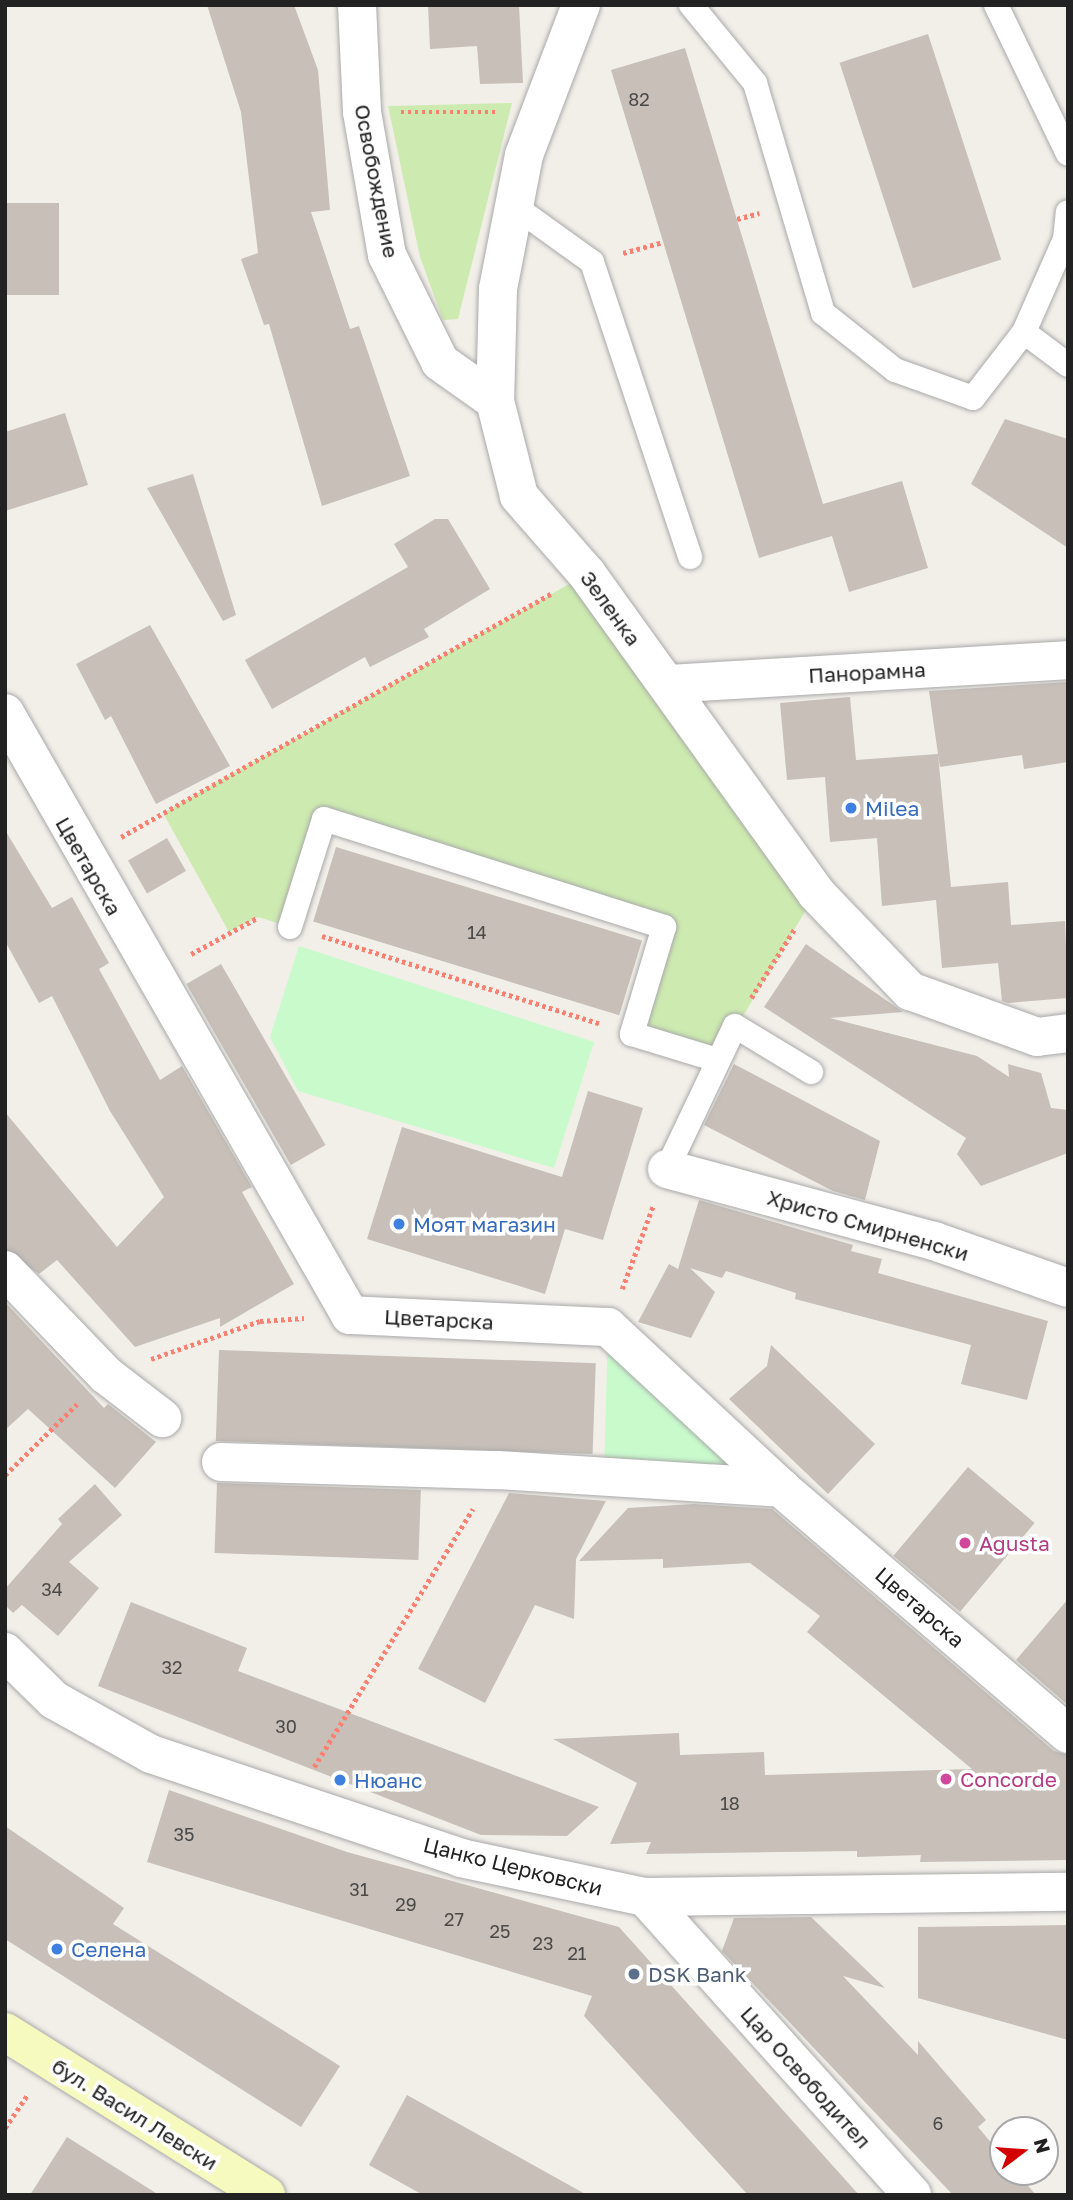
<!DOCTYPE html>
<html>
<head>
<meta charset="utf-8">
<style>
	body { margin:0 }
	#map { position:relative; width:1073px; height:2200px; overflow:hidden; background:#f2efe9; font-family:"Golos Text",sans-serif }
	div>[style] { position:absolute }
	.grass>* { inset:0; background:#cdebb0 }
	.park>* { inset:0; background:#c8facc }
	.building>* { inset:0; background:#c7bfb8; transform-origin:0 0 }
	.path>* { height:4.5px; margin-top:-2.25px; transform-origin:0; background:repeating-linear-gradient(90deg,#fa8072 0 3.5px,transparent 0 7px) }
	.roads { filter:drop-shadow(0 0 2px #a9a9a9) drop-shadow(0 0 2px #a9a9a9) }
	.lane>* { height:24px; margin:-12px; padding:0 12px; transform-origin:12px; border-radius:12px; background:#fff }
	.street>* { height:38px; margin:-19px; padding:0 19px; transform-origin:19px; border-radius:19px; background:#fff }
	.secondary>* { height:38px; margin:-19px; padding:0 19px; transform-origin:19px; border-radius:19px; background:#f7fabf }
	.dots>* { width:19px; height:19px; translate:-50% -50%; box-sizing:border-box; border:4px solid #fff; border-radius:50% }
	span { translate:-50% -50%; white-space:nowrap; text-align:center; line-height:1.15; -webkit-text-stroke:7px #fff; paint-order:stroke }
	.number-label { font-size:18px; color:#4b4948 }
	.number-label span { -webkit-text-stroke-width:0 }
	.street-label { font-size:21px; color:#222 }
	.shop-label { font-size:21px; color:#366cbe }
	.left { translate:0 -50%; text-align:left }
	.hotel-label { font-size:21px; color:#b23c85 }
	.service-label { font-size:21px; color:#4e5e75 }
	.frame { position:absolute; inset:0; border:7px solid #222; pointer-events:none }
	.north { position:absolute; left:989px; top:2116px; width:70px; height:70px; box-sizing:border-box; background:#fff; border:2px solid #a7a7a7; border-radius:50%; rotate:74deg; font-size:19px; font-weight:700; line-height:28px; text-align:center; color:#222 }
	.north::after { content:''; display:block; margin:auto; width:24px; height:32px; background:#d40000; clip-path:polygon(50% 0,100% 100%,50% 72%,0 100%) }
</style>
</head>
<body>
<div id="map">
	<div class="grass">
		<div style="clip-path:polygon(512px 103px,458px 319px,443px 320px,420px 257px,388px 106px)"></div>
		<div style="clip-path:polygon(587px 574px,816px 893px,717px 1060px,632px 1034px,663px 927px,324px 819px,290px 927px,258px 917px,229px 932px,163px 813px)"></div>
	</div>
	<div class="park">
		<div style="clip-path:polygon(299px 946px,594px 1042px,554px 1168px,298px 1091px,270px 1037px)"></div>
		<div style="clip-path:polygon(608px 1327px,781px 1488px,604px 1477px)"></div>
	</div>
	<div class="building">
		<div style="clip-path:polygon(207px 5px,294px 5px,318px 70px,330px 210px,311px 212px,350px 329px,359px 326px,410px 476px,322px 506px,269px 324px,264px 325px,241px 259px,258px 253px,241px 112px)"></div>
		<div style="clip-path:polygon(428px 5px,519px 5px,523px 83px,480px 84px,477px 46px,430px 49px)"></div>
		<div style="left:928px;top:34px;width:237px;height:93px;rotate:72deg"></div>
		<div style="clip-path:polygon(685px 48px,823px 504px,902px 481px,928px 568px,849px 592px,832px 536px,759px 558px,611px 70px)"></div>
		<div style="left:5px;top:203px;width:54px;height:92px"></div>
		<div style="clip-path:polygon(65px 413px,88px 485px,5px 511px,5px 432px)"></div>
		<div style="clip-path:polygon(1005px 419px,1068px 439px,1068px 548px,971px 484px)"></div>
		<div style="clip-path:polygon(193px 474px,236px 615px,223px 621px,147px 488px)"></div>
		<div style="clip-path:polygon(435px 519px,448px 519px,490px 589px,424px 629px,429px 637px,370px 667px,365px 657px,272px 709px,245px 660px,408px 567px,394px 544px)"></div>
		<div style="clip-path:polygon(150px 625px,230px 766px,156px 804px,111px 716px,105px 720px,76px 664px)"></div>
		<div style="clip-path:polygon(1068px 682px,1068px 762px,1024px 769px,1022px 755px,940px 767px,938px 755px,951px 887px,1008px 882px,1011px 925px,1065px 921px,1068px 998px,1008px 1003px,1002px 1001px,998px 963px,942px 968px,936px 900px,882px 906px,877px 838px,830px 842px,825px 777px,787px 780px,780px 703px,850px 697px,856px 760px,938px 754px,929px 691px)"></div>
		<div style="clip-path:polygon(5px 830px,52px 908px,72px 897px,109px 963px,99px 969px,160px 1080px,182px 1066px,252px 1187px,242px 1192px,294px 1284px,220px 1327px,220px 1318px,135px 1347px,57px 1260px,39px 1274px,5px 1249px,5px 1112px,117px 1247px,164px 1197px,110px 1111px,52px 996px,39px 1003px,5px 941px)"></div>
		<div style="left:167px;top:838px;width:38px;height:45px;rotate:60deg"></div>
		<div style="left:336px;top:847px;width:320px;height:78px;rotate:17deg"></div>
		<div style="clip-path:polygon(806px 944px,903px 1012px,830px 1018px,977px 1056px,1009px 1077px,1008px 1064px,1041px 1073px,1051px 1108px,1068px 1110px,1068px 1153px,981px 1186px,957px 1154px,966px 1138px,764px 1007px)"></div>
		<div style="left:221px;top:964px;width:209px;height:40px;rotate:60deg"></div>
		<div style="clip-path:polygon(734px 1064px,880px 1141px,865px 1200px,833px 1191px,704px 1125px)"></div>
		<div style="clip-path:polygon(588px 1091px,643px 1108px,603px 1240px,565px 1229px,545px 1294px,367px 1239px,402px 1127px,562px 1177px)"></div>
		<div style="clip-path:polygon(699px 1200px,853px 1245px,851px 1251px,882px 1259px,878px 1273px,1048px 1321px,1027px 1400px,961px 1384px,971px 1345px,795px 1299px,796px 1293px,726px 1271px,722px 1278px,690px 1268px,715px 1292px,691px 1338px,638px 1322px,669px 1264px,678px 1269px)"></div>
		<div style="clip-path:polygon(5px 1302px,104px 1408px,108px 1404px,156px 1442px,115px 1488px,28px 1409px,5px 1430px)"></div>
		<div style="clip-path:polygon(771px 1345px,875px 1444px,828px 1494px,729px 1399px,767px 1366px)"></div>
		<div style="left:219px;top:1350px;width:377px;height:91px;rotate:2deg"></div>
		<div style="left:968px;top:1467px;width:87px;height:116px;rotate:40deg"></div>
		<div style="left:217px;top:1483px;width:204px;height:70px;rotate:2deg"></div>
		<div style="clip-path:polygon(95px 1484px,122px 1515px,69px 1562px,99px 1588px,58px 1636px,22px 1605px,13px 1613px,5px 1605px,5px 1589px,62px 1524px,58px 1519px)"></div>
		<div style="clip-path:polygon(509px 1493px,606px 1501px,576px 1559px,574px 1619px,535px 1605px,485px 1703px,418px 1669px)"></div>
		<div style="clip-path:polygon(694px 1504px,772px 1509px,1054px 1751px,1068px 1755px,1068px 1860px,920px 1862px,921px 1855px,857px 1857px,857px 1851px,646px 1854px,651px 1842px,610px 1844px,637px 1783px,553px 1739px,679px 1733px,680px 1755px,764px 1752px,765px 1775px,972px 1769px,807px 1632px,820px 1616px,750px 1563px,663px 1568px,663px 1559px,579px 1561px,628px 1508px)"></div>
		<div style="clip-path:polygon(1068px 1599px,1068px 1705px,1016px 1660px)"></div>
		<div style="clip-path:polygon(131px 1602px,247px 1648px,238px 1671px,599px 1807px,567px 1836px,481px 1835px,98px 1686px)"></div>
		<div style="clip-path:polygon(169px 1790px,347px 1852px,619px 1927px,859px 2195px,748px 2195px,584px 2016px,592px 1996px,147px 1862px)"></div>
		<div style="clip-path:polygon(5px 1826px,124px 1908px,113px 1924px,340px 2066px,301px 2127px,5px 1939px)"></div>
		<div style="clip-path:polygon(811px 1917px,885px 1988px,843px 1976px,918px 2055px,918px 2041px,986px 2120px,978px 2127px,1003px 2157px,1003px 2172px,1016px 2172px,1036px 2195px,953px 2195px,722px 1951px,734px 1918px)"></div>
		<div style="clip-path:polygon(1068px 1925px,1068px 2040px,918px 1998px,918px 1927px)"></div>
		<div style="clip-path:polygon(407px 2095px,587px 2195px,423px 2195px,369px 2165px)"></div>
		<div style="clip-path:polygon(67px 2137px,159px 2195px,30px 2195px)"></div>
	</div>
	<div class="path">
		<div style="left:401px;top:112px;width:96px"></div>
		<div style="left:737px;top:219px;width:23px;rotate:-15deg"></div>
		<div style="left:623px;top:253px;width:41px;rotate:-15.4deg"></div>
		<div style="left:121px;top:837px;width:496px;rotate:-29.5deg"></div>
		<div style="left:322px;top:936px;width:293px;rotate:17.5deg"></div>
		<div style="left:191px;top:954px;width:75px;rotate:-28.6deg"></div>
		<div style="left:751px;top:998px;width:83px;rotate:-57.8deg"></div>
		<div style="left:622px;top:1289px;width:89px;rotate:-69.5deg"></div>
		<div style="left:151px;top:1359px;width:115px;rotate:-19.2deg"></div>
		<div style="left:260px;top:1321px;width:44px;rotate:-3.9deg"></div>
		<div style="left:5px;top:1475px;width:101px;rotate:-44.6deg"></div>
		<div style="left:314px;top:1767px;width:303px;rotate:-58.4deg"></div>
		<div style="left:5px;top:2128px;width:41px;rotate:-55.9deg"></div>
	</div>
	<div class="roads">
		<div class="lane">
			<div style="left:691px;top:5px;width:101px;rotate:50.6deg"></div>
			<div style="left:755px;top:83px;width:240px;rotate:73.5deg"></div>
			<div style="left:823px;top:313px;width:92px;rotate:38.4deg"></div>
			<div style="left:895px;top:370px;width:83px;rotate:19.7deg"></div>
			<div style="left:973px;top:398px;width:83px;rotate:-52.3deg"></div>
			<div style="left:1024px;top:332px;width:102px;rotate:-66.2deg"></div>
			<div style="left:1065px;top:239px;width:27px;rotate:-84deg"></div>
			<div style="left:996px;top:5px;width:165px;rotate:64.2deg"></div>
			<div style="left:514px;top:206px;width:96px;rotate:35.7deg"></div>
			<div style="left:592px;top:262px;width:311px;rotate:71.6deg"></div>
			<div style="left:1024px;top:332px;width:55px;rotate:36.9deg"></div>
			<div style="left:290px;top:927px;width:113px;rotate:-72.5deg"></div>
			<div style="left:324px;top:819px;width:357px;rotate:17.6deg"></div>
			<div style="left:664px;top:927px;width:112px;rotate:106.7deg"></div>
			<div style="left:632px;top:1034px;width:89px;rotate:17deg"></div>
			<div style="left:667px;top:1169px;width:158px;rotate:-64.6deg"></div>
			<div style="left:735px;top:1026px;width:89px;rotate:31.2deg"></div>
		</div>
		<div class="street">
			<div style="left:357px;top:5px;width:107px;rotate:87.3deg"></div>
			<div style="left:362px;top:112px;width:145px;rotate:80.1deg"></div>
			<div style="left:387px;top:255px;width:119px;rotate:63.6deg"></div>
			<div style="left:440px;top:362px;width:67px;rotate:35.3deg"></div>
			<div style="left:581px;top:5px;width:160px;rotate:110.8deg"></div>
			<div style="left:524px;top:155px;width:136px;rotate:101deg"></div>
			<div style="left:498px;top:289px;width:112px;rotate:91.5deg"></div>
			<div style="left:495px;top:401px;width:98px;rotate:75.8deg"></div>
			<div style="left:519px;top:496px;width:103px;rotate:48.9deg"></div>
			<div style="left:587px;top:574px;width:393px;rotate:54.3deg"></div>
			<div style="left:816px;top:893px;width:136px;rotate:46.2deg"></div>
			<div style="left:910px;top:991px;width:135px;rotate:19.9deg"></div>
			<div style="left:1037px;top:1037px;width:31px;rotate:-7deg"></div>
			<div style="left:667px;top:684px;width:402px;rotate:-3.4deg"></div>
			<div style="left:5px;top:713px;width:694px;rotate:60.18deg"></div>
			<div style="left:350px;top:1315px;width:258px;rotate:2.7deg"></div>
			<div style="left:608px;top:1327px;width:236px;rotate:42.9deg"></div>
			<div style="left:781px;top:1488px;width:378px;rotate:40.6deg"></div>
			<div style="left:667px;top:1169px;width:277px;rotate:15.1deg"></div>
			<div style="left:934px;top:1241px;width:142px;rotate:19.3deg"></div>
			<div style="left:5px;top:1270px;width:146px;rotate:46.1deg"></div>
			<div style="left:106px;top:1375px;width:71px;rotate:37.5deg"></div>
			<div style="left:221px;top:1462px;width:277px;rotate:1.7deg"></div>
			<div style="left:498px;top:1470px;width:284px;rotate:3.6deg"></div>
			<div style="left:5px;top:1652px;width:69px;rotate:44.4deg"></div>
			<div style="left:54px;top:1700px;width:111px;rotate:29.1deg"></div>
			<div style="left:151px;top:1754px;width:327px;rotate:18.5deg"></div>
			<div style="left:461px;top:1858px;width:188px;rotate:12deg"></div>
			<div style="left:645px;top:1897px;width:423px;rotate:-0.7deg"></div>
			<div style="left:645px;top:1897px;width:400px;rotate:48.1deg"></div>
		</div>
		<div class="secondary">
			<div style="left:5px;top:2032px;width:308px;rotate:32deg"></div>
		</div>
	</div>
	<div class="dots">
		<div style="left:851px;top:808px;background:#3f7fe0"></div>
		<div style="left:399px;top:1224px;background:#3f7fe0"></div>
		<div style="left:965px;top:1543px;background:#d1479c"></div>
		<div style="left:946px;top:1779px;background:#d1479c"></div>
		<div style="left:340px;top:1780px;background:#3f7fe0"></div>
		<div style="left:57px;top:1949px;background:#3f7fe0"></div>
		<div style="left:634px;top:1974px;background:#5c6f8a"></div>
	</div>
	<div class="number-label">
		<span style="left:639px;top:99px">82</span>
		<span style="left:477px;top:932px">14</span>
		<span style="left:52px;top:1589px">34</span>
		<span style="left:172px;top:1667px">32</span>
		<span style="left:286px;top:1726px">30</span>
		<span style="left:730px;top:1803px">18</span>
		<span style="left:184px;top:1834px">35</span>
		<span style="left:359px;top:1889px">31</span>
		<span style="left:406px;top:1904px">29</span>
		<span style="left:454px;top:1919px">27</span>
		<span style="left:500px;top:1931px">25</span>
		<span style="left:543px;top:1943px">23</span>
		<span style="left:577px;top:1953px">21</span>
		<span style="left:938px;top:2123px">6</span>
	</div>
	<div class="street-label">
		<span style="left:377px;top:181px;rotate:79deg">Освобождение</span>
		<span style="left:611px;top:608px;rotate:54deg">Зеленка</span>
		<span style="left:867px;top:672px;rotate:-3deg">Панорамна</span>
		<span style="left:89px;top:866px;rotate:60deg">Цветарска</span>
		<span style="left:868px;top:1225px;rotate:16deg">Христо Смирненски</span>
		<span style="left:439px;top:1319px;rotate:3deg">Цветарска</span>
		<span style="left:920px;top:1607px;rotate:41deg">Цветарска</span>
		<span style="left:513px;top:1866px;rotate:14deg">Цанко Церковски</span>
		<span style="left:806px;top:2077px;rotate:48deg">Цар Освободител</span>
		<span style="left:135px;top:2114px;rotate:32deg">бул. Васил Левски</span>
	</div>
	<div class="shop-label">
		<span class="left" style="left:865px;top:808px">Milea</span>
		<span class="left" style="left:413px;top:1224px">Моят магазин</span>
		<span class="left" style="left:354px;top:1780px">Нюанс</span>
		<span class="left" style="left:71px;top:1949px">Селена</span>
	</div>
	<div class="hotel-label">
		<span class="left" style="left:979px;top:1543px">Agusta</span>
		<span class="left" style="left:960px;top:1779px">Concorde</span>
	</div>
	<div class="service-label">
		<span class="left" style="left:648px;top:1974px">DSK Bank</span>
	</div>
	<div class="frame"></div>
	<div class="north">N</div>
</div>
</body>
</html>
